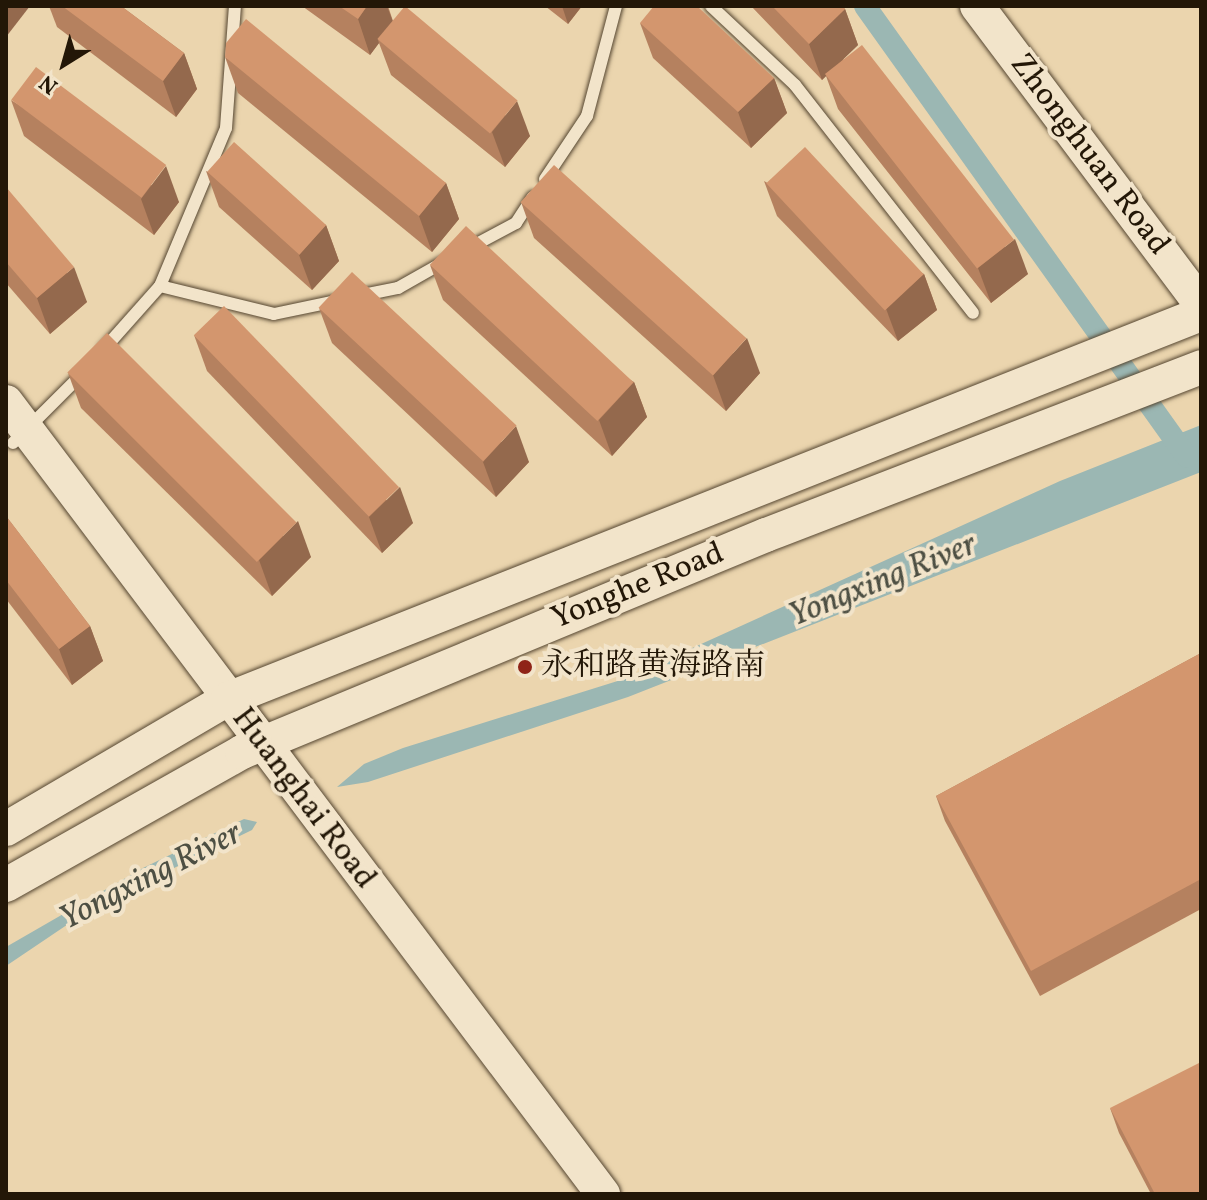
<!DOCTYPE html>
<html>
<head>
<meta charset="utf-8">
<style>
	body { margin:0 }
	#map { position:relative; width:1207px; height:1200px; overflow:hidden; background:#ebd5ae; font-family:Vollkorn,"Noto Serif SC",serif }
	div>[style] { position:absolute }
	.water>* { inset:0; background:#9bb7b3 }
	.canal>* { height:22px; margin:-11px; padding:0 11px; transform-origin:11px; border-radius:11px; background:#9bb7b3 }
	.roads { filter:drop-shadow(0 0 2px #554631) drop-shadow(0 0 2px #554631) }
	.lane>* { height:12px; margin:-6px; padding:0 6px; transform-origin:6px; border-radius:6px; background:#f2e4ca }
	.secondary>* { height:34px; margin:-17px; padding:0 17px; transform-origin:17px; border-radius:17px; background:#f2e4ca }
	.wall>* { inset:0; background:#b5815f }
	.shaded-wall>* { inset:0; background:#94694d }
	.building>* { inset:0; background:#d3966e; transform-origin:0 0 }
	.dots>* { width:22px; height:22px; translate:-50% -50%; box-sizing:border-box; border:4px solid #f2e4ca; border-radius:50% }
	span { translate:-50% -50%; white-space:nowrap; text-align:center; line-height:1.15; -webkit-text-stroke:8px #f2e4ca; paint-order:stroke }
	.street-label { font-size:32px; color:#231707 }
	.poi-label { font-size:32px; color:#231707 }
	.left { translate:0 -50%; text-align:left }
	.water-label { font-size:34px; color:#4d4f43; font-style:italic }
	.frame { position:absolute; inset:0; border:8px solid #231707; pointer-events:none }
	.north { position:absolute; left:24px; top:24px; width:80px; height:80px; -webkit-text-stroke:6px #f2e4ca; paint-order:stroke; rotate:217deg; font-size:22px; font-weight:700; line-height:32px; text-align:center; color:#231707 }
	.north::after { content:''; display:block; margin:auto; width:28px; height:36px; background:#231707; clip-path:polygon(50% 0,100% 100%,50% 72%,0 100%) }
</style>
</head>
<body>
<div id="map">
	<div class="water">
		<div style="clip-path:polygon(1201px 425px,1201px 472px,628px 697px,368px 782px,337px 787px,364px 764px,403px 748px,624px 679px,1060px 481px)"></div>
		<div style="clip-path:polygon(244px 819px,257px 822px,252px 830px,92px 908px,6px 966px,6px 947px,143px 868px)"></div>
	</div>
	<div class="canal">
		<div style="left:865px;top:6px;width:554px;rotate:54.47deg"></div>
	</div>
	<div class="roads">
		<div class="lane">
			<div style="left:711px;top:6px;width:115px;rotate:43.2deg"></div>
			<div style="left:795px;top:85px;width:289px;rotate:52deg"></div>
			<div style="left:545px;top:179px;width:76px;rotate:-56.3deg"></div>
			<div style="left:587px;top:116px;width:114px;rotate:-75.2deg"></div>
			<div style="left:471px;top:247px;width:51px;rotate:-28.1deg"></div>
			<div style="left:516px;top:223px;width:31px;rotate:-57deg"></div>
			<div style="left:160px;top:286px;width:117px;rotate:13.8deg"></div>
			<div style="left:274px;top:314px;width:63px;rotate:-11.8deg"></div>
			<div style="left:358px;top:296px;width:41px;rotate:-11.3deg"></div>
			<div style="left:398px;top:288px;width:53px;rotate:-29.5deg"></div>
			<div style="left:104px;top:349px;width:84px;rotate:-48.4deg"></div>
			<div style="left:160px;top:286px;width:171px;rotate:-67.3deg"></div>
			<div style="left:226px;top:128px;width:122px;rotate:-85.8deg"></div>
			<div style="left:13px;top:443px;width:96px;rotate:-45deg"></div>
		</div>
		<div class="secondary">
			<div style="left:977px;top:6px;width:373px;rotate:53.1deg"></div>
			<div style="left:6px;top:402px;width:992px;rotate:52.99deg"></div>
			<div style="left:6px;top:829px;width:257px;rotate:-30.4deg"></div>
			<div style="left:228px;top:699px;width:1046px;rotate:-21.59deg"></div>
			<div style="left:6px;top:885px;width:271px;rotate:-29.4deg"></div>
			<div style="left:242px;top:752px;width:567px;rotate:-22.5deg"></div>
			<div style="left:766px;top:535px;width:466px;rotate:-21.1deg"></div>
		</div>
	</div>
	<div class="wall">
		<div style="clip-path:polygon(49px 6px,121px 6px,184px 53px,197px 89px,176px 117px,57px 27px)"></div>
		<div style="clip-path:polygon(302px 6px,388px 6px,393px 21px,530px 136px,505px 167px,391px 75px,379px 43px,370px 55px)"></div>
		<div style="clip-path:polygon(545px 6px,582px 6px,568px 24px)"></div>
		<div style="clip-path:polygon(751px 6px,842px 6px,845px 9px,858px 45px,843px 59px,1028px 274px,991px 303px,838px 109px,826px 76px,822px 80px)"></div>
		<div style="clip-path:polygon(640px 23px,774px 78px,787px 113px,751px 148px,653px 58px)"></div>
		<div style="clip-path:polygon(225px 57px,446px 183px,459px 219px,432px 252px,238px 93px)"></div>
		<div style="clip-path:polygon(11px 100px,179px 202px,154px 235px,24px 136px)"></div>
		<div style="clip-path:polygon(206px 171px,326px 225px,339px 261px,312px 290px,219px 207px)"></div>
		<div style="clip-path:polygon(764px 181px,924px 274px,937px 310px,898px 341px,777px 216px)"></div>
		<div style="clip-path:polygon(6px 187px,87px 302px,50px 334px,6px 283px)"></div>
		<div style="clip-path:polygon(521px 202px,760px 373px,726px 411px,534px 238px)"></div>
		<div style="clip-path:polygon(430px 265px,634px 382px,647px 417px,612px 456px,443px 300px)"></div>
		<div style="clip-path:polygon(319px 308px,529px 462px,496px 497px,332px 343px)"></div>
		<div style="clip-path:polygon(194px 335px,413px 523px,382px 553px,207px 371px)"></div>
		<div style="clip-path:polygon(68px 373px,311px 557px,272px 596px,81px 408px)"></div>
		<div style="clip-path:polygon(6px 516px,90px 626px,103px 661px,72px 685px,6px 599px)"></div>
		<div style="clip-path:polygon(1201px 653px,1201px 909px,1040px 996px,945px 821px,936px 796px)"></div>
		<div style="clip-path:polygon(1110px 1108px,1201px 1194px,1151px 1194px,1119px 1133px)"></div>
	</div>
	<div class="shaded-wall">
		<div style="clip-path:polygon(6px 6px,30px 6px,6px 37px)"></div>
		<div style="clip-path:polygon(367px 6px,387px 6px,393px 22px,378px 40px,379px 43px,370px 55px,358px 19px)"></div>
		<div style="clip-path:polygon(562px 6px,582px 6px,568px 24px)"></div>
		<div style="clip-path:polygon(845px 9px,858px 45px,822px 80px,809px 44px)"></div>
		<div style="clip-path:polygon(184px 53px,197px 89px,176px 117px,163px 81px)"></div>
		<div style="clip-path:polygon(774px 78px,787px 113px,751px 148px,738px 112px)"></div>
		<div style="clip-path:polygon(517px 101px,530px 136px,505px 167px,492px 132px)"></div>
		<div style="clip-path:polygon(166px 166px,179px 202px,154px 235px,141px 199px)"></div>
		<div style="clip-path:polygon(446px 183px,459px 219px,432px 252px,419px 216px)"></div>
		<div style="clip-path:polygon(326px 225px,339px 261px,312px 290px,299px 255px)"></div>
		<div style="clip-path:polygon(1015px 239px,1028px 274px,991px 303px,978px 268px)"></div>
		<div style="clip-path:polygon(74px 267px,87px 302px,50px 334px,37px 298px)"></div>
		<div style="clip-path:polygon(924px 274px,937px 310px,898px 341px,885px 306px)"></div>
		<div style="clip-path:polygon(747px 338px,760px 373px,726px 411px,713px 375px)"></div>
		<div style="clip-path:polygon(634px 382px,647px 417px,612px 456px,599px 420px)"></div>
		<div style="clip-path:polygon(516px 426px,529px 462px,496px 497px,483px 462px)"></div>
		<div style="clip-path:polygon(400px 487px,413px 523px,382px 553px,369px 517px)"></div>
		<div style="clip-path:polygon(298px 521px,311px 557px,272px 596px,259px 560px)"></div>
		<div style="clip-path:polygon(90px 626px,103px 661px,72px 685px,59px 649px)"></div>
	</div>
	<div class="building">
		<div style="clip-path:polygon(62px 6px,121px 6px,184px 53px,163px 81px)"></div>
		<div style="clip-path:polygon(339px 6px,367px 6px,358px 19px)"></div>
		<div style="left:405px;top:6px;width:147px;height:43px;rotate:40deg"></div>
		<div style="clip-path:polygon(654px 6px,697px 6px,774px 78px,738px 112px,640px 23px)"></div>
		<div style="clip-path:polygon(772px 6px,842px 6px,845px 9px,809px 44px)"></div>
		<div style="clip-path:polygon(246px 19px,446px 183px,419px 216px,225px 57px,226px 43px)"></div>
		<div style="left:862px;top:45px;width:247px;height:47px;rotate:52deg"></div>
		<div style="left:36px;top:67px;width:163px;height:41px;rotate:37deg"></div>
		<div style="left:234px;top:142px;width:124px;height:40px;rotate:42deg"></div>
		<div style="left:805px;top:147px;width:174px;height:53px;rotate:47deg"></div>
		<div style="left:554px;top:165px;width:259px;height:50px;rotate:42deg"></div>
		<div style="clip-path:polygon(6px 187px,74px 267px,37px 298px,6px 262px)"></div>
		<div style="left:466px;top:226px;width:229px;height:53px;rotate:43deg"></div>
		<div style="left:352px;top:272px;width:225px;height:49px;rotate:43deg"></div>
		<div style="left:224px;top:306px;width:252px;height:42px;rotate:46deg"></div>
		<div style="left:107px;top:333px;width:268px;height:56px;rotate:45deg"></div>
		<div style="clip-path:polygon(6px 516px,90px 626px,59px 649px,6px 580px)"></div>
		<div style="clip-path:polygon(1201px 653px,1201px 879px,1031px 971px,936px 796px)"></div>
		<div style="clip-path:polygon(1201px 1062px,1201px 1194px,1155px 1194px,1110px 1108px)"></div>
	</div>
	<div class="dots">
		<div style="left:525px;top:667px;background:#8f2418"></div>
	</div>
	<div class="street-label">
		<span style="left:1089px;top:155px;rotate:53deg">Zhonghuan Road</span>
		<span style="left:638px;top:587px;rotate:-22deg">Yonghe Road</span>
		<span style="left:303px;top:799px;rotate:53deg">Huanghai Road</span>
	</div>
	<div class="poi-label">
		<span class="left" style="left:541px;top:667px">永和路黄海路南</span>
	</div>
	<div class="water-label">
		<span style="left:883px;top:581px;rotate:-22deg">Yongxing River</span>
		<span style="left:151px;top:877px;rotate:-27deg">Yongxing River</span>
	</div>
	<div class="frame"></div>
	<div class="north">N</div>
</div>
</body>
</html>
